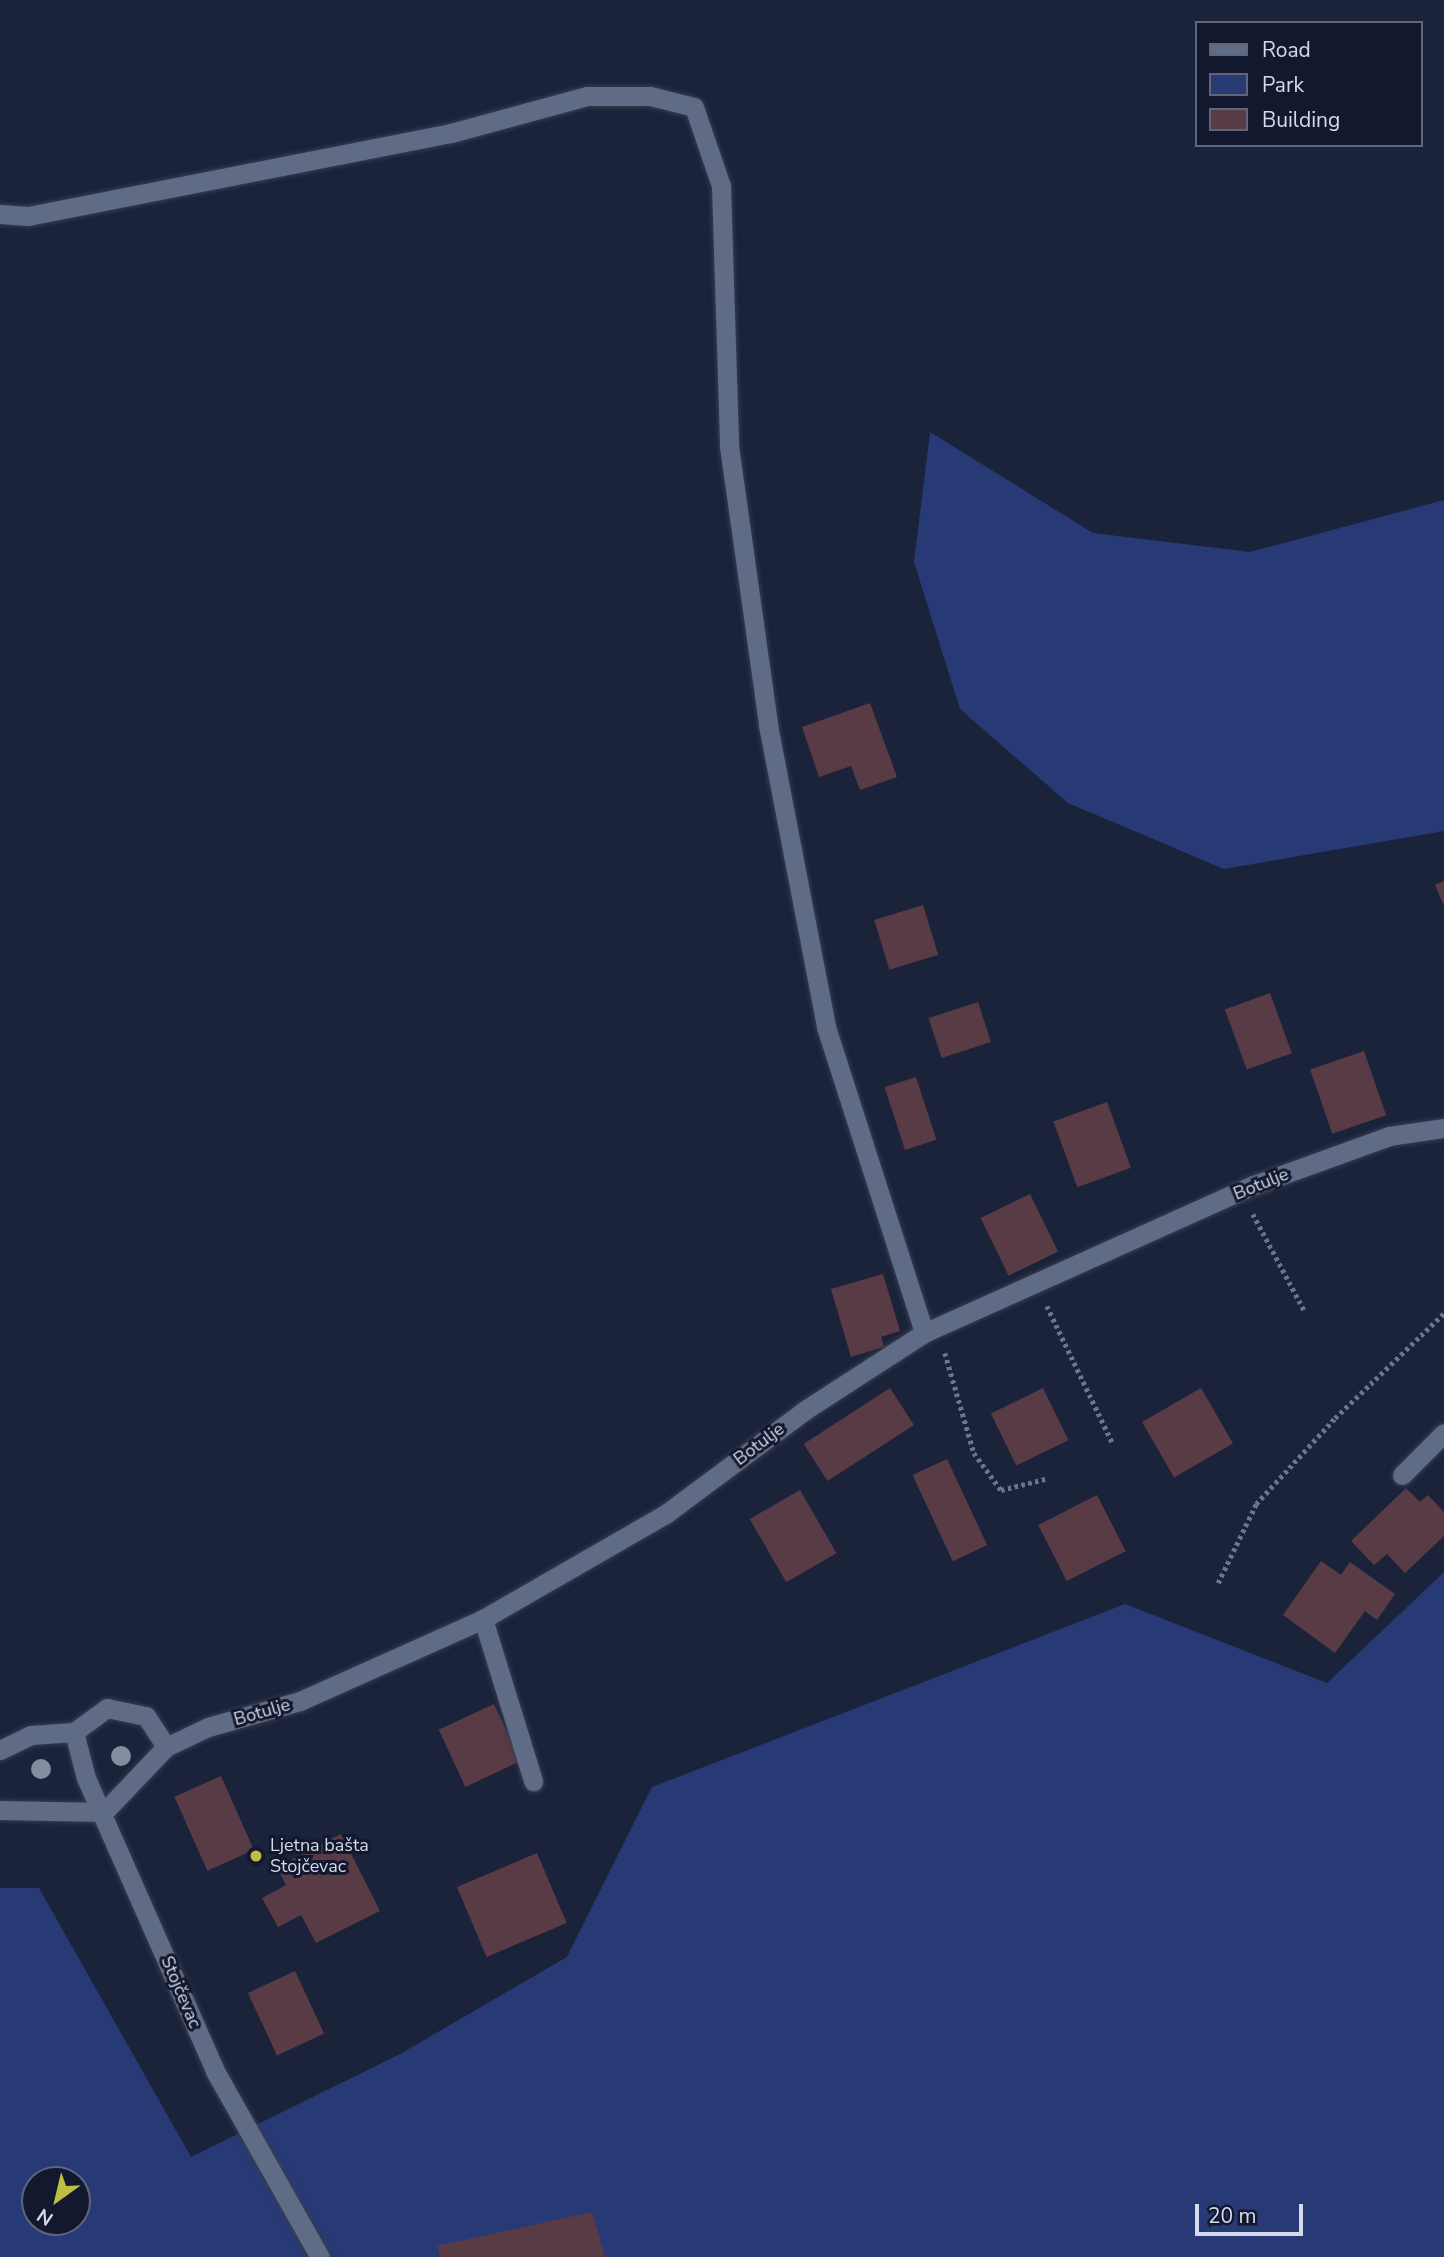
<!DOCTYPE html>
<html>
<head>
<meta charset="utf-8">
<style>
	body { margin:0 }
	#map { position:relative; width:1444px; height:2257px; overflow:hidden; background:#1b233a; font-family:"Nunito Sans",sans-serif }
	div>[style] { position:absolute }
	.green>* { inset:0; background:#283a76 }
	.building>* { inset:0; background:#593b45; transform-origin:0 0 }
	.path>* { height:4.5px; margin-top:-2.25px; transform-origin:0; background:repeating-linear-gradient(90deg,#6e7589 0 3.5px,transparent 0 7px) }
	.roads { filter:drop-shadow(0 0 2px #373d50) drop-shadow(0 0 2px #373d50) }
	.service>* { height:19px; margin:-9.5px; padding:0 9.5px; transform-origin:9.5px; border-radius:9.5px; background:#606b86 }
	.minor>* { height:19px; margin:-9.5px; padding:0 9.5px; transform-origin:9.5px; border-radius:9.5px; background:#606b86 }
	.trees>* { width:20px; height:20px; margin:-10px; border-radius:50%; background:#848ca0 }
	.dots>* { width:19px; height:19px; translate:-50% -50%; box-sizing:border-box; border:4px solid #12192f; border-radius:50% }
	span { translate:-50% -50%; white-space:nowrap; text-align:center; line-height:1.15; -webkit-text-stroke:6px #12192f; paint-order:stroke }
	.street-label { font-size:18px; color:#d4dae9 }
	.poi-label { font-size:18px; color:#d4dae9 }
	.left { translate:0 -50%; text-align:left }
	.legend { position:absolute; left:1195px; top:21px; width:228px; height:126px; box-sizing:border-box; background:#12192f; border:2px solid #606679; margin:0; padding:9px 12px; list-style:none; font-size:21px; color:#d4dae9 }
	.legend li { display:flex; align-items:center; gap:14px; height:35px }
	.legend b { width:35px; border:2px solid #606679 }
	.north { position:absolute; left:21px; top:2166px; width:70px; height:70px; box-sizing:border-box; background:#12192f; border:2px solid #606679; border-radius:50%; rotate:214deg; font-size:19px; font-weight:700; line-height:28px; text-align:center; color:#d4dae9 }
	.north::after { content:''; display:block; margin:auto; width:24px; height:32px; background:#c0be40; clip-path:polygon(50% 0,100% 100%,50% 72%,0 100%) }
	.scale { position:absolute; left:1195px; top:2204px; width:108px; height:32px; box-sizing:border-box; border:4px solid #d4dae9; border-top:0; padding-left:9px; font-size:21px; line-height:24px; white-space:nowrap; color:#d4dae9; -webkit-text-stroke:5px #12192f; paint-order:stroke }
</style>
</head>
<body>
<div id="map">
	<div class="green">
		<div style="clip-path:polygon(930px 432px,1093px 533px,1250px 552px,1444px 500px,1444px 831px,1224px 869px,1068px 803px,960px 709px,914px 562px)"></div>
		<div style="clip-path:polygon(evenodd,1444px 1572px,1444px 2257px,0 2257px,0 1888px,39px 1888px,191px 2157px,400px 2054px,567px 1957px,652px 1787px,1125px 1604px,1327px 1683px,1444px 1572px,35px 2180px,77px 2180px,77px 2222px,35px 2222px,35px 2180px)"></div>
	</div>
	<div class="building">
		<div style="clip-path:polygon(870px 703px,897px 777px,860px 790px,851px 766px,819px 777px,802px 727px)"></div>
		<div style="clip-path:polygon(1444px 881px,1444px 906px,1435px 885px)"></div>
		<div style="left:923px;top:905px;width:52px;height:51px;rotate:73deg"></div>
		<div style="left:1270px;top:993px;width:64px;height:48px;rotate:70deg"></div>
		<div style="left:978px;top:1002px;width:42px;height:52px;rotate:72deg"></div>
		<div style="left:1364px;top:1051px;width:68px;height:57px;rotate:71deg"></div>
		<div style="left:916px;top:1077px;width:66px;height:33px;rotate:72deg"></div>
		<div style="left:1107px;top:1102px;width:70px;height:57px;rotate:70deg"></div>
		<div style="left:1030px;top:1194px;width:64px;height:55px;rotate:64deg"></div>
		<div style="clip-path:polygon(883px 1274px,900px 1331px,881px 1337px,884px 1347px,851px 1357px,831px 1289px)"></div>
		<div style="left:890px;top:1388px;width:44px;height:103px;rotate:57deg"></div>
		<div style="left:1043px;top:1388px;width:58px;height:58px;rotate:64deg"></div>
		<div style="left:1201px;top:1388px;width:64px;height:68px;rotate:60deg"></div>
		<div style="left:947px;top:1459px;width:95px;height:38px;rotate:65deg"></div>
		<div style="clip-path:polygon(1406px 1488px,1420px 1502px,1428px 1495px,1444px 1512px,1444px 1536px,1405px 1573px,1387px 1554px,1374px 1565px,1351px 1541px)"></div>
		<div style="left:800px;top:1490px;width:73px;height:58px;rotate:60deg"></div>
		<div style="left:1097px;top:1495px;width:63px;height:66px;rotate:63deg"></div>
		<div style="clip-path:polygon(1321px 1561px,1341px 1575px,1350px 1562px,1395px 1594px,1377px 1620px,1365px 1611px,1335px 1653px,1283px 1615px)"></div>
		<div style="left:494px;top:1704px;width:63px;height:61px;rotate:65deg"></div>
		<div style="left:221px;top:1776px;width:81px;height:51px;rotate:66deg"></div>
		<div style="clip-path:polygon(341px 1834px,380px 1911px,316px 1943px,301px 1915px,278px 1927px,262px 1898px,286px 1885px,277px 1867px)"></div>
		<div style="left:537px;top:1853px;width:76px;height:87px;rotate:67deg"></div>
		<div style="left:295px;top:1971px;width:69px;height:52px;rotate:65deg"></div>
		<div style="clip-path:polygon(592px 2212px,605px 2257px,440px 2257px,437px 2246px)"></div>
	</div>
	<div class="path">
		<div style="left:1253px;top:1214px;width:111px;rotate:62deg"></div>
		<div style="left:1047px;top:1306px;width:153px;rotate:64.4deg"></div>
		<div style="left:945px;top:1353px;width:104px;rotate:73.8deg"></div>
		<div style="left:974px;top:1453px;width:46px;rotate:53.9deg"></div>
		<div style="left:1001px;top:1490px;width:49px;rotate:-14deg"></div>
		<div style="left:1218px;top:1583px;width:88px;rotate:-64.3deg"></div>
		<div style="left:1256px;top:1504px;width:117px;rotate:-47.4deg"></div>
		<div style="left:1335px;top:1418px;width:151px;rotate:-43.9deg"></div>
	</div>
	<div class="roads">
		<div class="service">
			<div style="left:483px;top:1619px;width:170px;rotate:72.8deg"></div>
		</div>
		<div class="minor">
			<div style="left:0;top:214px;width:28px;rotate:4deg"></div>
			<div style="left:28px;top:216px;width:431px;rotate:-11.1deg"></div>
			<div style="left:451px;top:133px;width:141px;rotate:-15.2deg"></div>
			<div style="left:587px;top:96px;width:63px"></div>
			<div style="left:650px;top:96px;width:45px;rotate:14deg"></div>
			<div style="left:694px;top:107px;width:83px;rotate:71.1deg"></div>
			<div style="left:721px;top:186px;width:260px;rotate:88.2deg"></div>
			<div style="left:729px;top:446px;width:282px;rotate:82deg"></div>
			<div style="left:768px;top:725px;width:308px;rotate:79.1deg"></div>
			<div style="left:826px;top:1027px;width:321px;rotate:72.2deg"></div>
			<div style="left:1402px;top:1475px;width:59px;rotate:-45deg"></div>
			<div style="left:74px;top:1732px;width:48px;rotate:75.4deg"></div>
			<div style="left:86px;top:1778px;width:320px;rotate:66.2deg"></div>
			<div style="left:215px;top:2071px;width:214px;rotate:60.6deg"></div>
			<div style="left:0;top:1750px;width:34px;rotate:-26deg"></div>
			<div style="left:31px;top:1735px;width:43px;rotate:-4deg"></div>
			<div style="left:74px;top:1732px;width:41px;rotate:-36deg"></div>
			<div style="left:107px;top:1708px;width:40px;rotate:12deg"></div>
			<div style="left:146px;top:1716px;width:37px;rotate:57deg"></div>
			<div style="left:0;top:1810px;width:104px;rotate:1.1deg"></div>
			<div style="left:104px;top:1812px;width:90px;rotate:-46.4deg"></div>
			<div style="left:166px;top:1747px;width:47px;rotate:-25.5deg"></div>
			<div style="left:208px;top:1727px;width:96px;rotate:-15.8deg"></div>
			<div style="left:300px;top:1701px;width:201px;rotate:-24.1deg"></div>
			<div style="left:483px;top:1619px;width:212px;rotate:-29.9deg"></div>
			<div style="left:667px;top:1513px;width:172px;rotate:-36.7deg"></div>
			<div style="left:805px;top:1410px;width:142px;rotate:-32.9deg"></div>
			<div style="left:924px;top:1333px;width:362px;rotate:-24.2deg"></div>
			<div style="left:1254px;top:1185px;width:144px;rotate:-19.9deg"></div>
			<div style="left:1389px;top:1136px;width:56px;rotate:-8.3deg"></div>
		</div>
	</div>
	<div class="trees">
		<div style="left:121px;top:1756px"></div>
		<div style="left:41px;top:1769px"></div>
	</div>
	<div class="dots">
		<div style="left:256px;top:1856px;background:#c0be40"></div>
	</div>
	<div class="street-label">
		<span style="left:1261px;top:1184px;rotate:-22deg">Botulje</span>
		<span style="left:759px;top:1444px;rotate:-37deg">Botulje</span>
		<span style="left:262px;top:1712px;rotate:-16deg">Botulje</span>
		<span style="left:181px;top:1992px;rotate:67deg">Stojčevac</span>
	</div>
	<div class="poi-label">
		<span class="left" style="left:270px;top:1856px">Ljetna bašta<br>Stojčevac</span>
	</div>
	<ul class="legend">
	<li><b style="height:9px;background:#606b86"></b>Road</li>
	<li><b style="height:19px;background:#283a76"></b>Park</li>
	<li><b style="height:19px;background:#593b45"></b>Building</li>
	</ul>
	<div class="north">N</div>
	<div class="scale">20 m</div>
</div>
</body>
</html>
